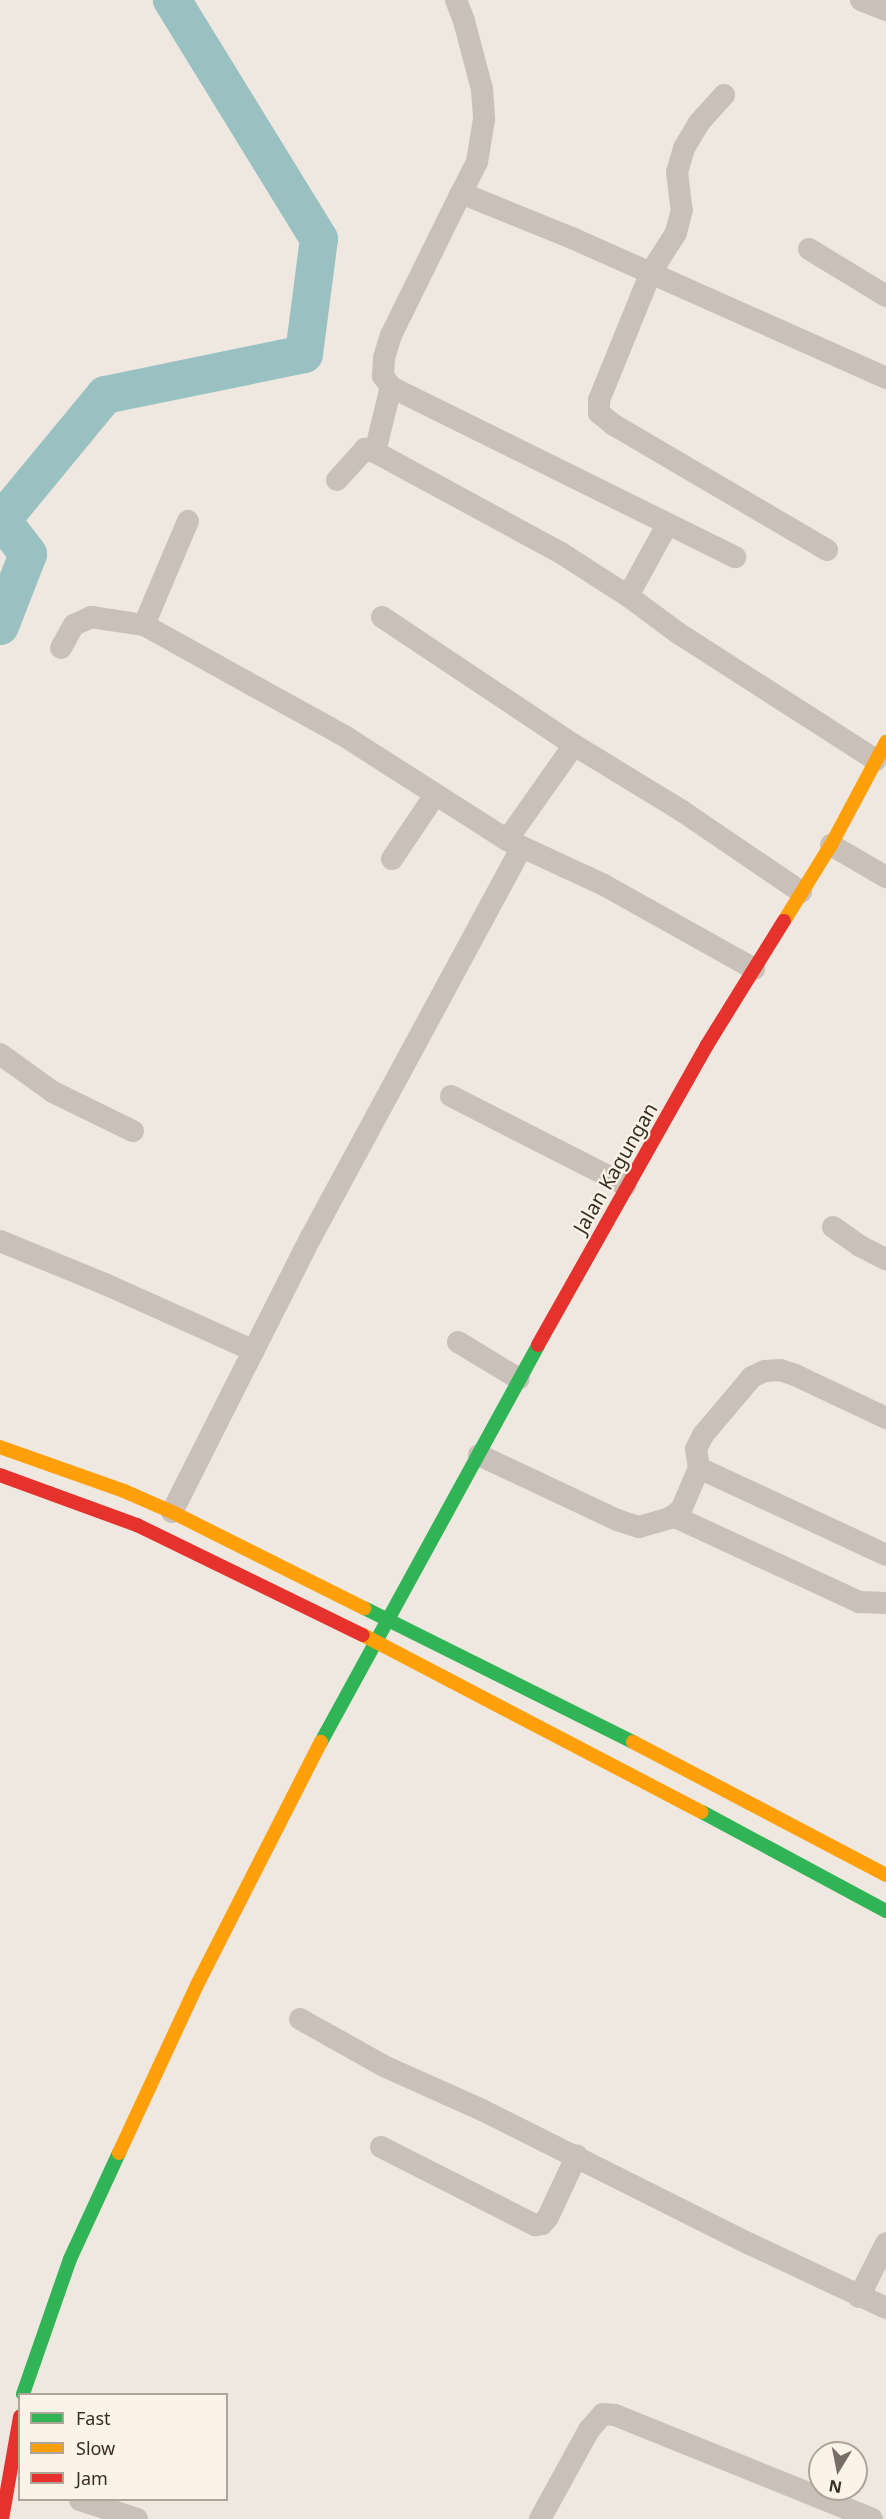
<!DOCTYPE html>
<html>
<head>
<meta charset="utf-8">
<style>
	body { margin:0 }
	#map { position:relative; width:886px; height:2519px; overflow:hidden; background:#eee8e0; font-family:"Noto Sans",sans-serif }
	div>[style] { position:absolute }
	.river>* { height:38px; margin:-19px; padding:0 19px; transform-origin:19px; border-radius:19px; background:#9ac1c2 }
	.street>* { height:22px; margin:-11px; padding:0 11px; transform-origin:11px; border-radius:11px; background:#c8c0b9 }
	.fast>* { height:14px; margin:-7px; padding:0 7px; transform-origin:7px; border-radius:7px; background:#30b455 }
	.slow>* { height:14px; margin:-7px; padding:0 7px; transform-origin:7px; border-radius:7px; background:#ff9f0a }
	.jam>* { height:14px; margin:-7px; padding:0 7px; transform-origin:7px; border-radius:7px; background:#e5322d }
	span { translate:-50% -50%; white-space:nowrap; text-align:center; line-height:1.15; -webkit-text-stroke:4.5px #fbf3e7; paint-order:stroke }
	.street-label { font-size:20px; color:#392d27 }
	.legend { position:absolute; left:18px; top:2393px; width:210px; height:108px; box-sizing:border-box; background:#fbf3e7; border:2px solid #ada49a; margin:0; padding:8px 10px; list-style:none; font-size:18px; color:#392d27 }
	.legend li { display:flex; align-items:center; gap:12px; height:30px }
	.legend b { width:30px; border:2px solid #ada49a }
	.north { position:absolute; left:808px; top:2441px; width:60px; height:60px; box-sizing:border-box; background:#fbf3e7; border:2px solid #ada49a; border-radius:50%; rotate:190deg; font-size:16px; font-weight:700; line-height:24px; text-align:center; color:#392d27 }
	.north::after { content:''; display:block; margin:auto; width:21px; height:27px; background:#786e68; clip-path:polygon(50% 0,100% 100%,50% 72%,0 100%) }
</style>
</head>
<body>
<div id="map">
	<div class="river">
		<div style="left:0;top:626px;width:77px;rotate:-68.7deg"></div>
		<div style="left:28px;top:554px;width:43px;rotate:-127.4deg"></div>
		<div style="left:2px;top:520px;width:162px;rotate:-50.5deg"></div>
		<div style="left:105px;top:395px;width:203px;rotate:-11.6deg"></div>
		<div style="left:304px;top:354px;width:116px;rotate:-82.6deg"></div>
		<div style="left:319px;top:239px;width:281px;rotate:-121.6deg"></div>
	</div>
	<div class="street">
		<div style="left:456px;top:0;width:22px;rotate:69deg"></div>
		<div style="left:464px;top:21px;width:70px;rotate:75.2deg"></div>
		<div style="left:482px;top:89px;width:30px;rotate:86deg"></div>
		<div style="left:484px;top:119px;width:44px;rotate:99.2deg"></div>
		<div style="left:477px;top:162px;width:35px;rotate:117deg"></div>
		<div style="left:461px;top:193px;width:120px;rotate:22.1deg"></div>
		<div style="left:572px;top:238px;width:344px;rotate:24deg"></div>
		<div style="left:861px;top:0;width:27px;rotate:22deg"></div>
		<div style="left:724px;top:95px;width:38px;rotate:132deg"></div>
		<div style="left:699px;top:123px;width:29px;rotate:121deg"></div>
		<div style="left:684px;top:148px;width:25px;rotate:106deg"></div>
		<div style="left:677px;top:172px;width:38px;rotate:83deg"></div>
		<div style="left:682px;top:210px;width:24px;rotate:105deg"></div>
		<div style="left:676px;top:233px;width:46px;rotate:122.7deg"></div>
		<div style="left:651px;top:272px;width:138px;rotate:112.1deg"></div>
		<div style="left:599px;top:400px;width:13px;rotate:90deg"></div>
		<div style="left:599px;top:413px;width:19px;rotate:39deg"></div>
		<div style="left:614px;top:425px;width:247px;rotate:30.4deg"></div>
		<div style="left:461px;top:193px;width:158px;rotate:116.2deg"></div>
		<div style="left:391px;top:335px;width:24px;rotate:107deg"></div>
		<div style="left:384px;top:358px;width:18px;rotate:93deg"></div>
		<div style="left:383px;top:376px;width:14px;rotate:54deg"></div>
		<div style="left:391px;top:387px;width:384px;rotate:26.3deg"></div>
		<div style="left:809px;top:249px;width:90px;rotate:31.4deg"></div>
		<div style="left:375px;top:452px;width:67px;rotate:-76.2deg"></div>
		<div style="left:337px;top:480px;width:42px;rotate:-47.9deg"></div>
		<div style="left:365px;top:449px;width:10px;rotate:17deg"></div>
		<div style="left:375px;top:452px;width:212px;rotate:28.5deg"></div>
		<div style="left:561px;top:553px;width:80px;rotate:32.7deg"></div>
		<div style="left:628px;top:596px;width:62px;rotate:36.5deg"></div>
		<div style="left:678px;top:633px;width:235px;rotate:32.7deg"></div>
		<div style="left:628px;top:596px;width:81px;rotate:-61.2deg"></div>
		<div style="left:382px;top:617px;width:231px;rotate:33.7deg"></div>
		<div style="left:574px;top:745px;width:127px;rotate:31.4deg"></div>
		<div style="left:682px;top:811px;width:144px;rotate:34.2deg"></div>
		<div style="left:144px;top:625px;width:113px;rotate:-67.1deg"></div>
		<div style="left:61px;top:648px;width:26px;rotate:-61deg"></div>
		<div style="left:74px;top:625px;width:19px;rotate:-25deg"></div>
		<div style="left:91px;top:617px;width:54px;rotate:8.6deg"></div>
		<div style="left:144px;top:625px;width:231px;rotate:29deg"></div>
		<div style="left:346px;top:737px;width:191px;rotate:32.6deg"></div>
		<div style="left:507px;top:840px;width:107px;rotate:24.9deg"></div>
		<div style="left:604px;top:885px;width:172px;rotate:29.2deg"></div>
		<div style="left:507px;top:840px;width:116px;rotate:-54.8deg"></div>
		<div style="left:831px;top:845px;width:64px;rotate:30.2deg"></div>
		<div style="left:392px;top:859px;width:77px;rotate:-56.1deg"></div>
		<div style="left:0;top:1054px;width:65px;rotate:35.6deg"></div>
		<div style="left:53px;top:1092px;width:89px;rotate:26deg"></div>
		<div style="left:451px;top:1096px;width:196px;rotate:27deg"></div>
		<div style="left:833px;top:1227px;width:33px;rotate:35deg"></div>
		<div style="left:860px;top:1246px;width:29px;rotate:27deg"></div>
		<div style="left:0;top:1241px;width:113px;rotate:22.3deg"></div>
		<div style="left:105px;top:1284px;width:163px;rotate:24.2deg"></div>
		<div style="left:458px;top:1342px;width:71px;rotate:31.2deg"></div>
		<div style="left:479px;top:1455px;width:153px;rotate:25.2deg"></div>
		<div style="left:617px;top:1520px;width:23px;rotate:18deg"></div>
		<div style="left:639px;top:1527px;width:32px;rotate:-16deg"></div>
		<div style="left:670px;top:1518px;width:14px;rotate:-36deg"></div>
		<div style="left:681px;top:1510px;width:46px;rotate:-66.8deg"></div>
		<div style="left:699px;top:1468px;width:19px;rotate:-99deg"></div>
		<div style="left:696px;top:1449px;width:16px;rotate:-63deg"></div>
		<div style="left:703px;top:1435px;width:76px;rotate:-49.8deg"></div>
		<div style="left:752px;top:1377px;width:14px;rotate:-25deg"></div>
		<div style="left:765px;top:1371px;width:15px;rotate:-4deg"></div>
		<div style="left:780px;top:1370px;width:16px;rotate:18deg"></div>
		<div style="left:795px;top:1375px;width:101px;rotate:25.3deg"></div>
		<div style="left:699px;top:1468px;width:206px;rotate:24.9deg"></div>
		<div style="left:172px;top:1512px;width:308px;rotate:-63.2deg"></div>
		<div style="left:311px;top:1237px;width:443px;rotate:-61.6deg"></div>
		<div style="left:673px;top:1516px;width:205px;rotate:24.8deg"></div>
		<div style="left:859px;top:1602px;width:27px;rotate:2deg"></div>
		<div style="left:300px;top:2019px;width:98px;rotate:29.2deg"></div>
		<div style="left:386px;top:2067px;width:105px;rotate:24.1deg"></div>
		<div style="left:482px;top:2110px;width:300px;rotate:26.6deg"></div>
		<div style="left:750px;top:2244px;width:150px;rotate:25.2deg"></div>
		<div style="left:381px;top:2147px;width:173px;rotate:26.9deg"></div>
		<div style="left:535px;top:2225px;width:7px;rotate:-8deg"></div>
		<div style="left:542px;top:2224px;width:9px;rotate:-49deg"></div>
		<div style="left:548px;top:2217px;width:68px;rotate:-64.9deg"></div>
		<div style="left:859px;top:2297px;width:60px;rotate:-63.4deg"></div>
		<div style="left:80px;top:2500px;width:60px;rotate:18.4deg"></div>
		<div style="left:540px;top:2519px;width:102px;rotate:-61.2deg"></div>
		<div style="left:589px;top:2430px;width:21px;rotate:-49deg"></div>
		<div style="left:603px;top:2414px;width:12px;rotate:5deg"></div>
		<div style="left:615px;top:2415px;width:277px;rotate:22deg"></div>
	</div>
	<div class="fast">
		<div style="left:364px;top:1608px;width:301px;rotate:26.5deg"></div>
		<div style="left:321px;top:1742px;width:452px;rotate:-61.3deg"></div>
		<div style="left:702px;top:1812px;width:209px;rotate:28.3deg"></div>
		<div style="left:23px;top:2394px;width:143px;rotate:-70.8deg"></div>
		<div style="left:70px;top:2259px;width:117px;rotate:-65.2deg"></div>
	</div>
	<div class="slow">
		<div style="left:784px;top:921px;width:89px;rotate:-58.3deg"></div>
		<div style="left:831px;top:845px;width:117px;rotate:-61.9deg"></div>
		<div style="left:0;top:1447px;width:132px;rotate:19.5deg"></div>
		<div style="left:124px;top:1491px;width:52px;rotate:23.6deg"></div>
		<div style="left:172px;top:1512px;width:215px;rotate:26.6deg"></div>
		<div style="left:363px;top:1635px;width:382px;rotate:27.6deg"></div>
		<div style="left:633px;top:1742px;width:286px;rotate:27.7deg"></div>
		<div style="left:119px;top:2153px;width:185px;rotate:-65.1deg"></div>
		<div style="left:197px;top:1985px;width:273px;rotate:-63deg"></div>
	</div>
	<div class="jam">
		<div style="left:538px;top:1345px;width:344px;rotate:-60.6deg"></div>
		<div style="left:707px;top:1045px;width:146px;rotate:-58.2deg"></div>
		<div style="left:0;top:1475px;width:146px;rotate:20.1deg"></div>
		<div style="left:137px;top:1525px;width:251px;rotate:26deg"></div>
		<div style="left:2px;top:2519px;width:104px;rotate:-80deg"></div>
	</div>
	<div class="street-label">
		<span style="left:615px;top:1168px;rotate:-60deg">Jalan Kagungan</span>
	</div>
	<ul class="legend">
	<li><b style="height:8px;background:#30b455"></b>Fast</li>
	<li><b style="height:8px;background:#ff9f0a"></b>Slow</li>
	<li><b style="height:8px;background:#e5322d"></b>Jam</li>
	</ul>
	<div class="north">N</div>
</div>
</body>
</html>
